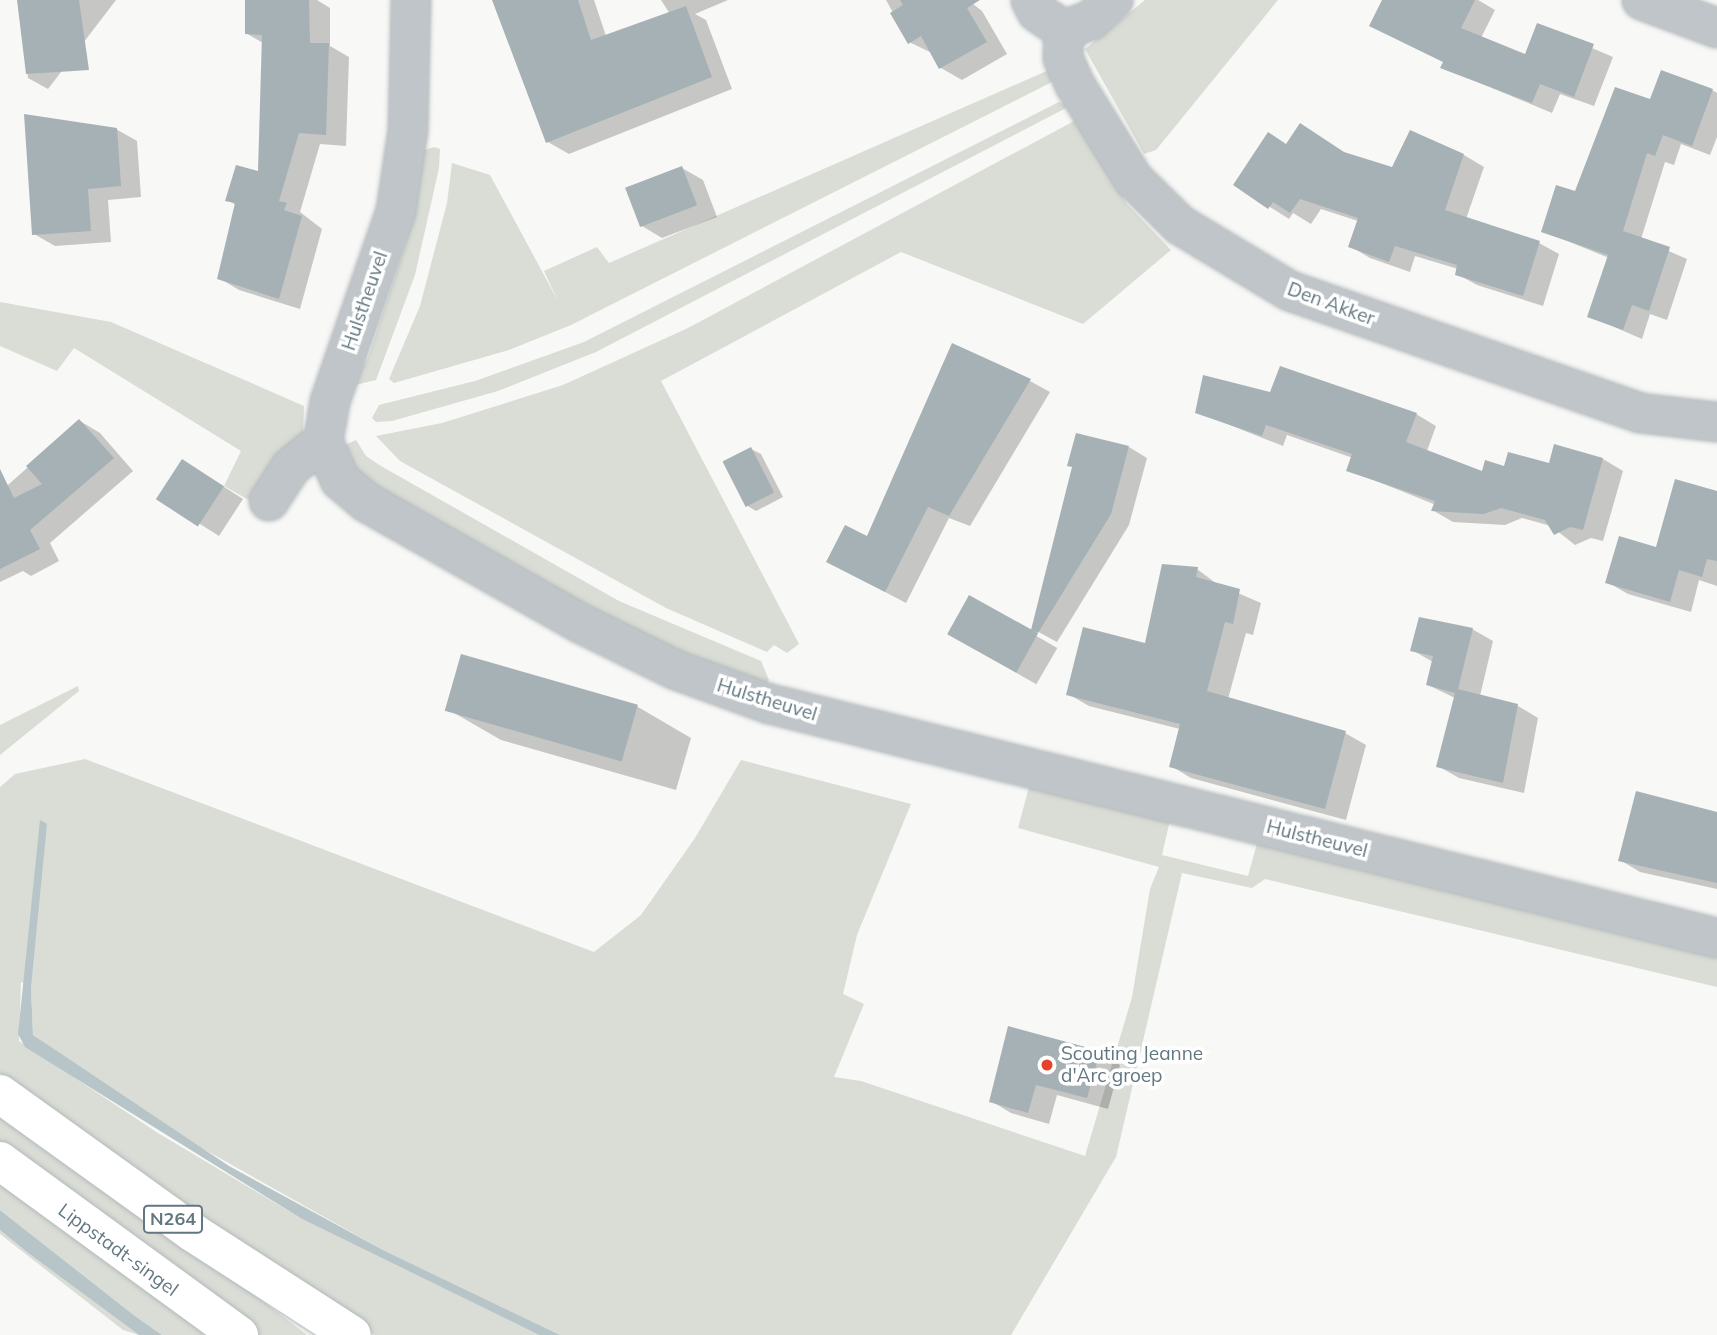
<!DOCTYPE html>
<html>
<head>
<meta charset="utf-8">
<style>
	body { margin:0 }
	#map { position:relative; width:1717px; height:1335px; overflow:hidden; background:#f8f8f6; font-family:Mulish,sans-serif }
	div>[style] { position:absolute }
	.green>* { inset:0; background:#d9ddd5 }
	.water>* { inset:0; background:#b7c5c8 }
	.shadow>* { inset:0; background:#0003; transform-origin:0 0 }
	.building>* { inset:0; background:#a6b1b5; transform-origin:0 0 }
	.roads { filter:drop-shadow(0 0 2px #b3b9bc) drop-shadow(0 0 2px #b3b9bc) }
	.minor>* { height:38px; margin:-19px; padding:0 19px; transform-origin:19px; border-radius:19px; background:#bfc5c8 }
	.major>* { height:38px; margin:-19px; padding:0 19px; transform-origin:19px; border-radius:19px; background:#fff }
	.dots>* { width:19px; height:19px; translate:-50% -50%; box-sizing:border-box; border:4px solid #fff; border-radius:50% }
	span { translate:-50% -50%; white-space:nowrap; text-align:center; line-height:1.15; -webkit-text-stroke:7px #fff; paint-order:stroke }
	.shield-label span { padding:2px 5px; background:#fff; border:2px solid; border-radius:5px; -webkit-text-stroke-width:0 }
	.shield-label { font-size:18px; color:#637781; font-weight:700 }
	.street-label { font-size:19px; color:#637781 }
	.poi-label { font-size:19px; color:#637781 }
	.left { translate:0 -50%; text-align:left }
</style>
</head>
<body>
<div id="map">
	<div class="green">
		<div style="clip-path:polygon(1145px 0,1278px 0,1156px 150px,1144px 154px,1085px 49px)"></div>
		<div style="clip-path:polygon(1049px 70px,1052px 82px,571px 325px,509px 350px,394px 383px,389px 379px,420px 306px,447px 203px,452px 163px,490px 175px,558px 301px,544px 271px,597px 247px,609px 263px)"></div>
		<div style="clip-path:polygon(1059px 102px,1070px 106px,596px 352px,498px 391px,392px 421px,376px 422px,372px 418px,379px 405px,475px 381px,584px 342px)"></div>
		<div style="clip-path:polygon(1076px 120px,1127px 204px,1171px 250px,1083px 324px,901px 252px,661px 381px,799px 644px,787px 653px,774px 645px,767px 652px,666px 608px,400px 461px,376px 436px,442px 423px,563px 385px,688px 328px)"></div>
		<div style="clip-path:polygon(434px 147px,440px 149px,439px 168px,415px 275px,376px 380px,351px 386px,368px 358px,406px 243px,424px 150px)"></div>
		<div style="clip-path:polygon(0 302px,111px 322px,304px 406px,303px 433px,254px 503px,224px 486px,241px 451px,74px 348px,57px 371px,0 346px)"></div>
		<div style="clip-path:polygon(356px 440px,366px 456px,381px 466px,619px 601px,761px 661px,769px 680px,764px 686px,742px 680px,597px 614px,371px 485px,351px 463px,343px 446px)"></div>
		<div style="clip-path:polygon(78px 686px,79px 691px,0 755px,0 725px)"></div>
		<div style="clip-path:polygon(85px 759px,594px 952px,641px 915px,695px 838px,741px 760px,911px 804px,857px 935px,843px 994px,864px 1004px,834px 1077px,861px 1081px,1085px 1156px,1132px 997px,1150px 889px,1159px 867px,1018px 828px,1029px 787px,1170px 820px,1162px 855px,1248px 876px,1258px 840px,1717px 956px,1717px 987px,1265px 879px,1252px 888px,1182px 873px,1116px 1157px,1011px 1335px,560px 1335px,383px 1250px,168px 1129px,33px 1035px,31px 987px,21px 982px,19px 1041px,158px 1133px,302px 1219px,539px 1335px,375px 1335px,337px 1313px,0 1074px,0 787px,15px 774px)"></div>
		<div style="clip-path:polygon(0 1105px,207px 1258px,307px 1335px,259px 1335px,0 1148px)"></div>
		<div style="clip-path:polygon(0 1177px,217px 1335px,162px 1335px,135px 1316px,0 1210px)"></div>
		<div style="clip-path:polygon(0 1230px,28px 1253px,139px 1335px,123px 1330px,0 1234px)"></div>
	</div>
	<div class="water">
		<div style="clip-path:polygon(40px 820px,47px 824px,31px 987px,33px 1035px,229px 1166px,383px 1250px,560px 1335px,539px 1335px,302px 1219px,25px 1047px,18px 1034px)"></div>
		<div style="clip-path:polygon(0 1210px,135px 1316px,162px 1335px,139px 1335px,28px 1253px,0 1230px)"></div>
	</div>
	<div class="shadow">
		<div style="clip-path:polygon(19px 0,116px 0,48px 89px,28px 78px)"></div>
		<div style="clip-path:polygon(247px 0,317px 0,330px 8px,330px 46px,349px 57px,346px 146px,320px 144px,300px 212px,322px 229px,300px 309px,239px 290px,219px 278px,236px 205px,227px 200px,260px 174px,263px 43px,246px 33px)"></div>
		<div style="clip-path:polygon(494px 0,594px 0,606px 36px,670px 14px,661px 0,728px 0,695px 14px,706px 20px,732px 89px,569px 154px,548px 142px)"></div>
		<div style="clip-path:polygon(886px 0,968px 0,982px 11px,1007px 54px,962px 80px,941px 68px,932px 53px,909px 42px)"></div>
		<div style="clip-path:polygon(1384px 0,1478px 0,1495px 10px,1481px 38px,1526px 56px,1538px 25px,1613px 57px,1594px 106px,1560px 94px,1552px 113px,1442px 67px,1444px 62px)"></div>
		<div style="clip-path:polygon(1712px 90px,1717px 93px,1717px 137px,1710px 155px,1681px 144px,1674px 165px,1665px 162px,1641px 239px,1687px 259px,1667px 320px,1650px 314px,1642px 339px,1589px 316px,1609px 258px,1543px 231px,1651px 101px)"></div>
		<div style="clip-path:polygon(116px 129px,137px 141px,141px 197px,108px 200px,111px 242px,55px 246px,34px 234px)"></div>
		<div style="clip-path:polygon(1288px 146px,1349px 156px,1393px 169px,1464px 155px,1484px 167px,1466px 219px,1539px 243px,1559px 254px,1543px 306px,1477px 285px,1457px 274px,1458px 269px,1415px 256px,1410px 272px,1370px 258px,1350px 246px,1358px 221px,1321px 209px,1311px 224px,1293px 213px,1289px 219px,1235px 185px)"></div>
		<div style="clip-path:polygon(682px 168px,703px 180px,717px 217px,662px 238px,642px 226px)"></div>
		<div style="clip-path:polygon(1030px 381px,1050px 392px,970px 526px,949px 518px,906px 603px,828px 562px,868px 538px)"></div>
		<div style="clip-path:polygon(1271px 394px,1416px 414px,1436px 426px,1427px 451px,1484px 473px,1603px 459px,1623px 471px,1603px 541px,1591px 538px,1575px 545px,1551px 526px,1522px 518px,1505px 525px,1453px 522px,1434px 511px,1436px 505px,1349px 470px,1353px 458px,1287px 435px,1283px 446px,1197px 412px)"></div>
		<div style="clip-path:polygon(80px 421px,100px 433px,133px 471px,50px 543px,59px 561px,31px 576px,23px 571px,0 582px,0 492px)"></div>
		<div style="clip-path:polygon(1129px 447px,1147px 458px,1129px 525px,1057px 642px,1033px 629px)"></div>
		<div style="clip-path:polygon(751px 449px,761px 454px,783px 497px,756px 511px,746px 505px,724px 461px)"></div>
		<div style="clip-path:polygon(204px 474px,243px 499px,219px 536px,159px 498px)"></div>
		<div style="clip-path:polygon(1717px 493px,1717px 586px,1699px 580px,1691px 612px,1628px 594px,1607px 582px,1657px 550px)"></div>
		<div style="clip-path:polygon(1197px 569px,1217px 584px,1261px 603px,1253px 635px,1246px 633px,1228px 699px,1345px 733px,1366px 745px,1346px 820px,1191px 778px,1171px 766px,1180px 729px,1089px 706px,1068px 694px,1147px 645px)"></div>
		<div style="left:969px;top:597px;width:102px;height:42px;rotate:30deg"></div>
		<div style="clip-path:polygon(1472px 629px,1493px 641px,1480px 696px,1518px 706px,1538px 718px,1524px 793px,1459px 778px,1438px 766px,1455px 698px,1428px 685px,1433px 662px,1412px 650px)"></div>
		<div style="clip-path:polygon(463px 657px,638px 707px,691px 738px,676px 790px,501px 740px,449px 710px)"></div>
		<div style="clip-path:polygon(1717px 812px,1717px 889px,1640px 872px,1620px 860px)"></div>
		<div style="clip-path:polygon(1099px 1053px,1120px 1065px,1108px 1109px,1057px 1095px,1049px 1124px,1011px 1113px,991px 1101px)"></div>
	</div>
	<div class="building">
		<div style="clip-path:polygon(17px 0,79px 0,89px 70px,26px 74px)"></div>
		<div style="clip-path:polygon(245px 0,309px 0,310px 43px,329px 43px,326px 135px,299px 133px,279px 201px,287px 203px,284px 210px,302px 216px,279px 299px,217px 279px,235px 203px,225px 201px,236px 165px,258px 171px,262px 35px,245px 34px)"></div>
		<div style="clip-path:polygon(492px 0,578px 0,591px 40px,686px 6px,712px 77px,546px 143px)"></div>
		<div style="clip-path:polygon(900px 0,980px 0,967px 8px,987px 42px,939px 69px,921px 36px,908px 44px,890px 13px,903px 5px)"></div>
		<div style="clip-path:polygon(1382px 0,1475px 0,1461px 28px,1525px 54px,1537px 23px,1594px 44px,1574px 97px,1540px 84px,1532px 103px,1440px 68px,1443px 62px,1369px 26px)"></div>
		<div style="clip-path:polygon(1661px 70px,1713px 89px,1692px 146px,1663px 135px,1655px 156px,1647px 153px,1623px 231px,1670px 247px,1649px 311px,1632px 305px,1623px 330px,1587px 317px,1608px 255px,1541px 232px,1556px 185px,1575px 191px,1615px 87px,1650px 99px)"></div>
		<div style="clip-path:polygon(24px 114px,117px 128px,121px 186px,88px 189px,91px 231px,32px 235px)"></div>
		<div style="clip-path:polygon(1300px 123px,1344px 152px,1392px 167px,1410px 130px,1464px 154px,1445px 210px,1540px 241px,1523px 296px,1455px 275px,1457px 265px,1395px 246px,1389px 262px,1348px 247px,1358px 218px,1300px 199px,1290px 213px,1273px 202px,1268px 209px,1233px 185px,1268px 132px,1286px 144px)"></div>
		<div style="left:682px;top:166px;width:42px;height:61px;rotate:69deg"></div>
		<div style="clip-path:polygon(952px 343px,1031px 379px,949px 516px,928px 507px,885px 592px,826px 562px,845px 525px,867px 536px)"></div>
		<div style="clip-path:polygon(1280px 366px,1417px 413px,1406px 442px,1482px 471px,1485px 460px,1504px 466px,1508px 452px,1549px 463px,1554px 444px,1603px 458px,1583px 530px,1570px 527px,1554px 535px,1545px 520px,1501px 508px,1484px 514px,1431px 511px,1435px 501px,1346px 471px,1352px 454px,1266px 425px,1262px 436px,1195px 413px,1203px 375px,1270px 392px)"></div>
		<div style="clip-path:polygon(79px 419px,114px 458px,30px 530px,40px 549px,0 569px,0 469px,14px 498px,42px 484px,26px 466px)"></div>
		<div style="clip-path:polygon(1076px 433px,1129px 446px,1111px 514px,1038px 633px,1031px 630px,1072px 467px,1067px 466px)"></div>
		<div style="left:751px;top:447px;width:51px;height:32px;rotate:63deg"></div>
		<div style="left:182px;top:459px;width:50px;height:48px;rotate:33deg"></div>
		<div style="clip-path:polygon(1675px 479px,1717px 491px,1717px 561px,1707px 559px,1702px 577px,1679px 570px,1670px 602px,1605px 583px,1619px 536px,1656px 547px)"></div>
		<div style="clip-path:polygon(1162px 564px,1198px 567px,1196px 577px,1240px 589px,1233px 624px,1225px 622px,1207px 691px,1346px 731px,1325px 809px,1169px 767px,1180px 724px,1066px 695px,1083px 627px,1145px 643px)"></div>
		<div style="left:969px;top:595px;width:79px;height:45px;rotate:29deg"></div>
		<div style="clip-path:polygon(1419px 617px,1473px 628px,1458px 689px,1518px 704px,1503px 783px,1436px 767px,1455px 693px,1426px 685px,1433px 656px,1410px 651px)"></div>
		<div style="left:461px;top:654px;width:184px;height:59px;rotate:16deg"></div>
		<div style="clip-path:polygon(1636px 791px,1717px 812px,1717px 883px,1618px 861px)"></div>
		<div style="clip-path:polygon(1008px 1026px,1100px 1051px,1087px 1098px,1036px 1085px,1028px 1113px,989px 1102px)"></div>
	</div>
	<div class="roads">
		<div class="minor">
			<div style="left:411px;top:0;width:130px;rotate:91.3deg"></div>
			<div style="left:408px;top:130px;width:82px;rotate:98.4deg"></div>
			<div style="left:396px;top:211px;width:202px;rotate:109.1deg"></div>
			<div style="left:330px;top:402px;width:40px;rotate:100deg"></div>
			<div style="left:323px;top:441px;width:43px;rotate:66.4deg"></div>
			<div style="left:340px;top:480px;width:34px;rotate:40deg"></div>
			<div style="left:366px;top:502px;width:248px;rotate:29.5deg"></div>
			<div style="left:582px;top:624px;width:105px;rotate:26.1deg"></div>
			<div style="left:676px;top:670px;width:100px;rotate:19.9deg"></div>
			<div style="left:770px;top:704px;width:975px;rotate:13.88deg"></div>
			<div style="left:1031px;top:0;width:13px;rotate:63deg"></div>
			<div style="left:1037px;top:12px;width:32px;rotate:34deg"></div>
			<div style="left:1642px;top:0;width:80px;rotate:20.5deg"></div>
			<div style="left:1064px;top:30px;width:28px;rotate:92deg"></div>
			<div style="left:1063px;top:58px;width:30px;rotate:66deg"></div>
			<div style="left:1075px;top:85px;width:112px;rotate:58.2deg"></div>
			<div style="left:1134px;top:180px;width:64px;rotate:44.4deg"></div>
			<div style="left:1180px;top:225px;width:128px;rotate:31deg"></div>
			<div style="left:1290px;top:291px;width:371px;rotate:19.2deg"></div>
			<div style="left:1640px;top:413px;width:78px;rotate:6.7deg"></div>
			<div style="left:1064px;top:30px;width:29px;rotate:-20deg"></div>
			<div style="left:1091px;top:20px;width:30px;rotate:-42deg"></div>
			<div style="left:269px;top:501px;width:40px;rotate:-57.1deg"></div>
			<div style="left:291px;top:467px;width:41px;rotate:-39.1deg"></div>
		</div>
		<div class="major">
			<div style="left:0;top:1094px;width:236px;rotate:35.7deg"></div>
			<div style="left:192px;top:1232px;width:190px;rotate:32.8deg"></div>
			<div style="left:0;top:1161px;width:296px;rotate:36.1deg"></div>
		</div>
	</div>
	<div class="dots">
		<div style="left:1047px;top:1065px;background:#e54429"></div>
	</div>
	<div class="shield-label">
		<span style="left:173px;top:1219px">N264</span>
	</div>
	<div class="street-label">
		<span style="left:365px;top:301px;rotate:-71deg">Hulstheuvel</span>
		<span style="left:1331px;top:304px;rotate:20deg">Den Akker</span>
		<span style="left:767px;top:700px;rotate:17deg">Hulstheuvel</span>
		<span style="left:1317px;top:839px;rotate:14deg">Hulstheuvel</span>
		<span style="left:118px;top:1250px;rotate:36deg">Lippstadt-singel</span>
	</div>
	<div class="poi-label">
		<span class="left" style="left:1061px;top:1065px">Scouting Jeanne<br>d'Arc groep</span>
	</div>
</div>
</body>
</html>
